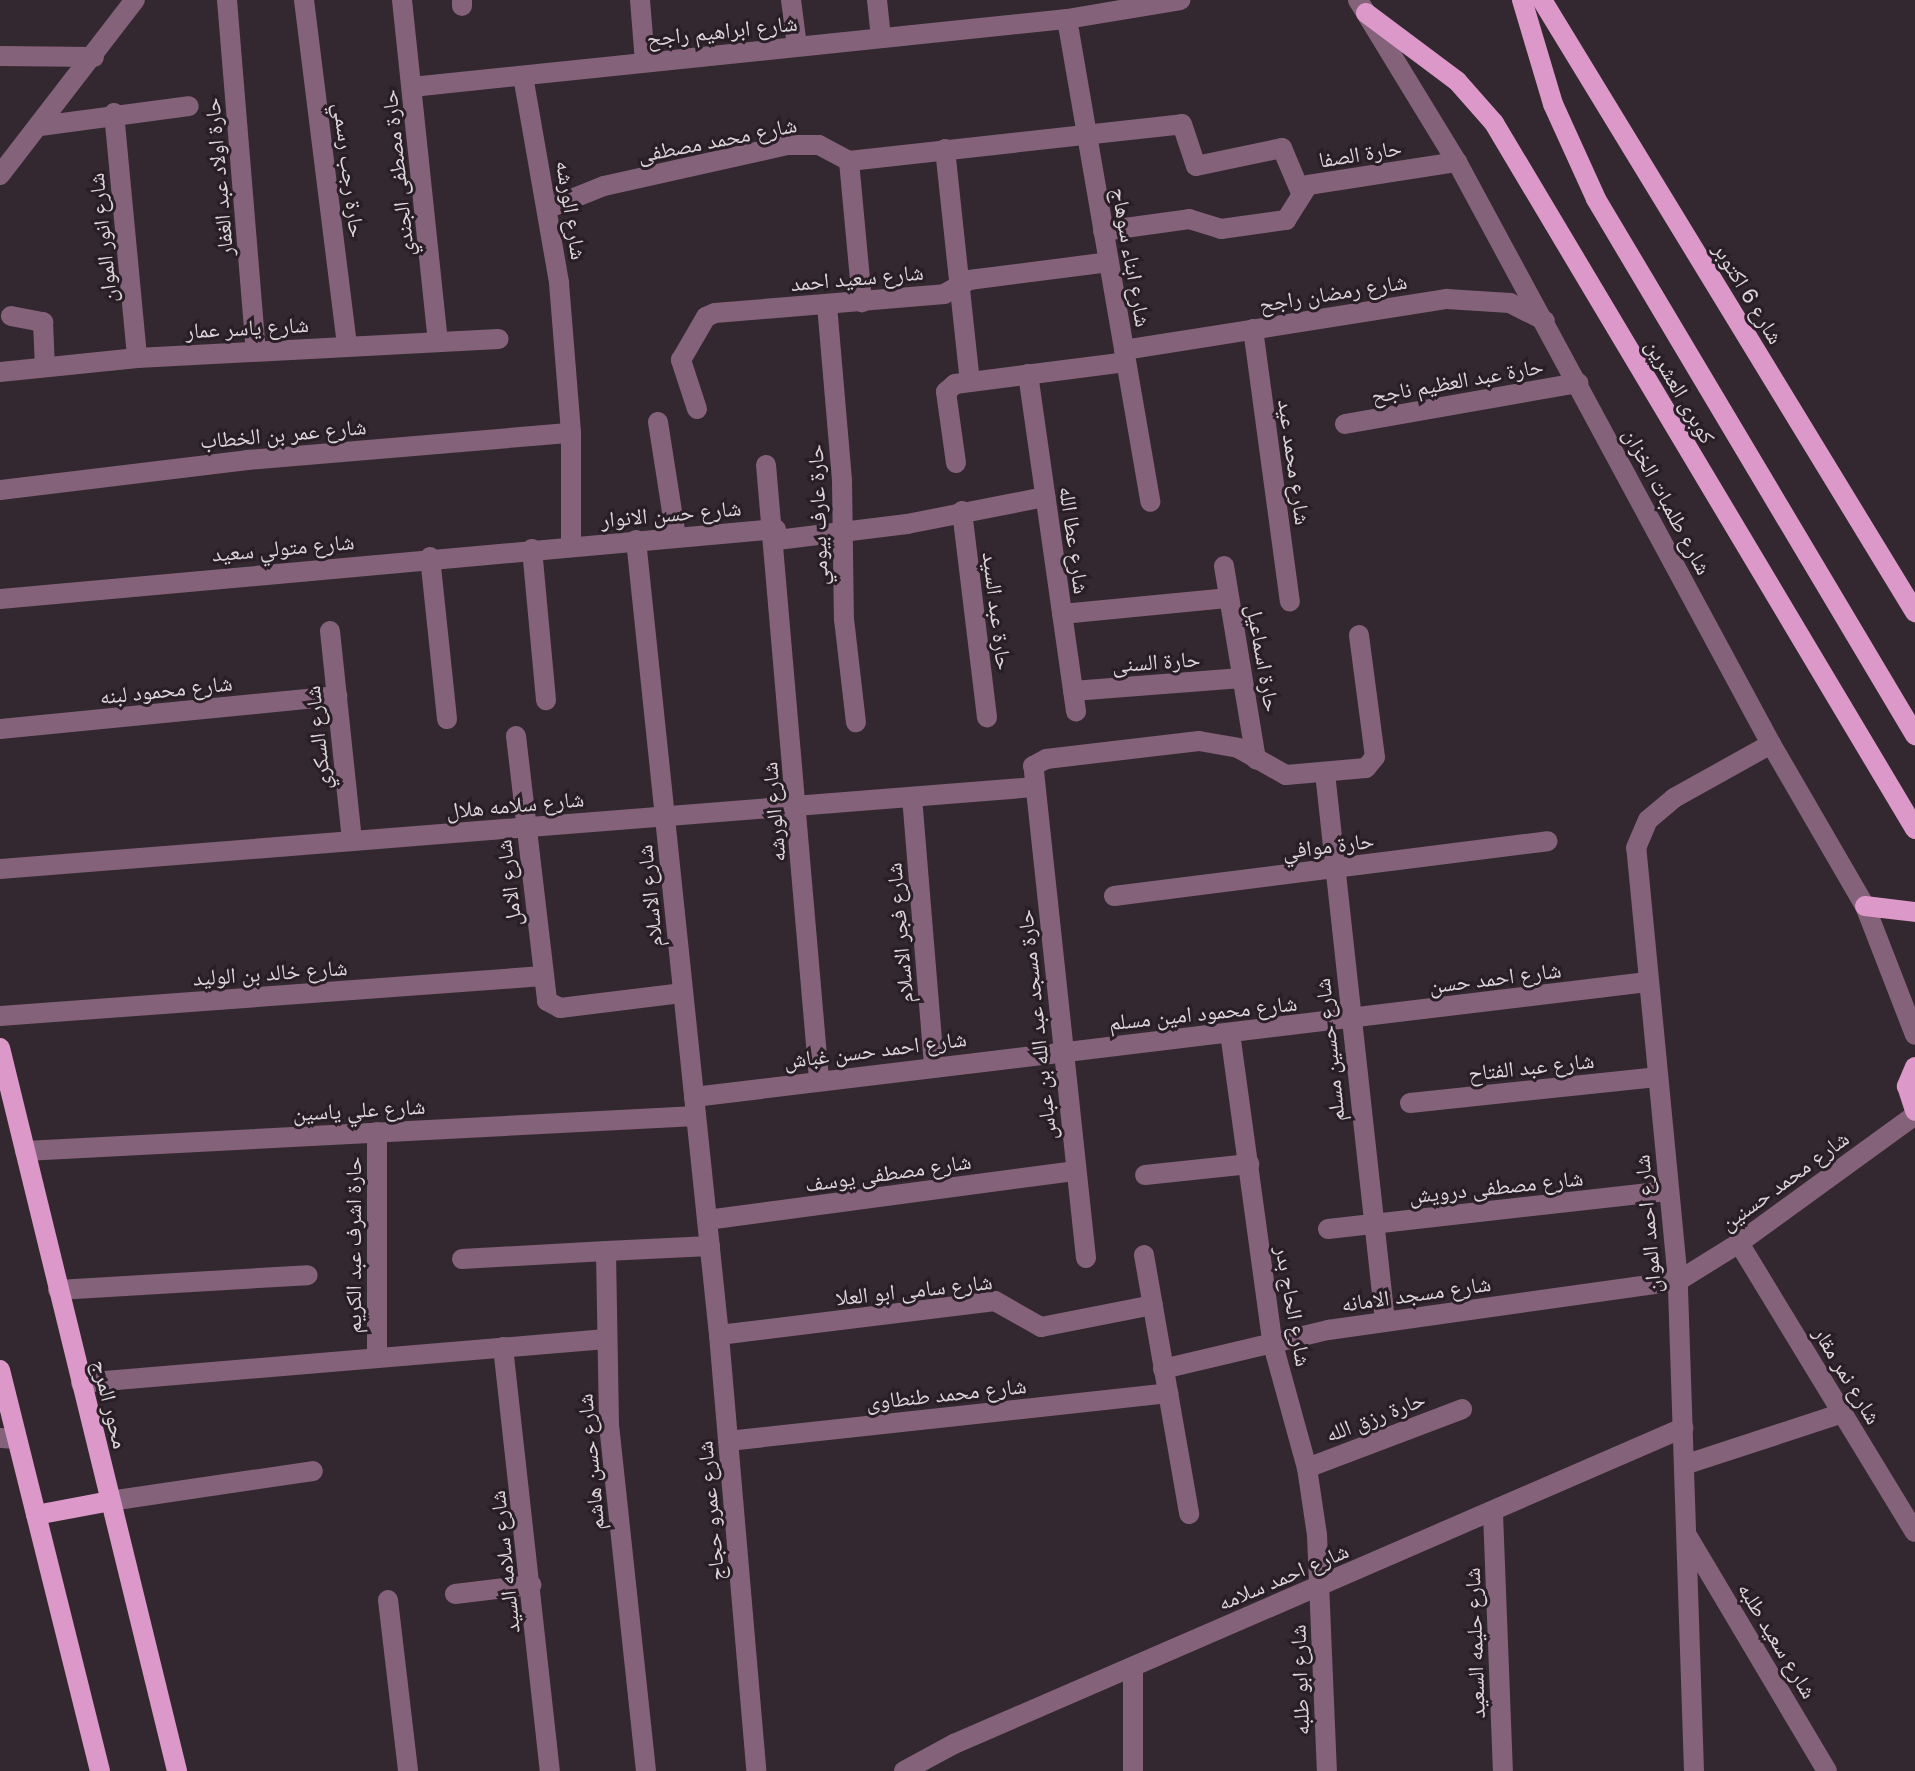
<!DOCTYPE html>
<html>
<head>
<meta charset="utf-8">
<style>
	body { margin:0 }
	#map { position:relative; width:1915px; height:1771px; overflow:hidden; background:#33282f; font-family:"Golos Text","Noto Naskh Arabic",sans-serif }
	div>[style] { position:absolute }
	.minor>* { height:20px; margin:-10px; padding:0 10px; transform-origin:10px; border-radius:10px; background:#84627a }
	.major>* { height:20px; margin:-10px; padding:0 10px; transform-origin:10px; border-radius:10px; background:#dd98ca }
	span { translate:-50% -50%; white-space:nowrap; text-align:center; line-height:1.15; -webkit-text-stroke:6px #291e26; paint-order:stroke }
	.street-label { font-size:22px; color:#dbd4d9 }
</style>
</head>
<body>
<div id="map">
	<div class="minor">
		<div style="left:227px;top:0;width:351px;rotate:85.3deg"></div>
		<div style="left:304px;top:0;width:348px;rotate:82.9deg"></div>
		<div style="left:402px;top:0;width:343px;rotate:84deg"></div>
		<div style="left:462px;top:0;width:6px;rotate:90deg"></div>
		<div style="left:640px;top:0;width:62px;rotate:85.4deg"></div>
		<div style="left:791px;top:0;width:46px;rotate:82.6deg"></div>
		<div style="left:877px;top:0;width:37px;rotate:84deg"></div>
		<div style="left:1358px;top:0;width:190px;rotate:58.6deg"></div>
		<div style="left:1457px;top:162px;width:661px;rotate:61.65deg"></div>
		<div style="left:1771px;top:744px;width:187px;rotate:59.9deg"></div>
		<div style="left:1865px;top:906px;width:138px;rotate:68.8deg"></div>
		<div style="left:1067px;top:19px;width:490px;rotate:80.2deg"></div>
		<div style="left:0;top:56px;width:94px;rotate:0.6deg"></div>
		<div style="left:523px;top:76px;width:210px;rotate:80.1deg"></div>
		<div style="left:559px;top:283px;width:150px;rotate:85.4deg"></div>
		<div style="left:571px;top:433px;width:113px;rotate:90deg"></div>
		<div style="left:412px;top:87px;width:659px;rotate:-5.93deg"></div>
		<div style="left:1067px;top:19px;width:115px;rotate:-9.5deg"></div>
		<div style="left:114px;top:113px;width:246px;rotate:84.6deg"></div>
		<div style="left:40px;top:126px;width:150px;rotate:-7.6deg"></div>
		<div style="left:945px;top:149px;width:234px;rotate:83.9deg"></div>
		<div style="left:849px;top:161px;width:142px;rotate:84.7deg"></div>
		<div style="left:0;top:175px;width:221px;rotate:-52.4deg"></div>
		<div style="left:549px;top:208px;width:59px;rotate:-21.8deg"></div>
		<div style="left:604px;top:186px;width:189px;rotate:-12.6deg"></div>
		<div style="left:788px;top:145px;width:31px"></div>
		<div style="left:819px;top:145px;width:34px;rotate:28deg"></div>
		<div style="left:849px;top:161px;width:335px;rotate:-6.3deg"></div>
		<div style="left:1182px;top:124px;width:44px;rotate:71.6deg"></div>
		<div style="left:1196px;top:166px;width:88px;rotate:-11.8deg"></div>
		<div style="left:1282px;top:148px;width:49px;rotate:67.1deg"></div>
		<div style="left:1103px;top:231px;width:87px;rotate:-7.9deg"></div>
		<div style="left:1189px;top:219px;width:34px;rotate:17deg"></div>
		<div style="left:1221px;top:229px;width:66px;rotate:-7.9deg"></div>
		<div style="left:1286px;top:220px;width:41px;rotate:-57.8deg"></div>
		<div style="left:1308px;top:185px;width:151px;rotate:-8.8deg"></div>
		<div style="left:827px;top:305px;width:177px;rotate:85.1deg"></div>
		<div style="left:842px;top:481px;width:138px;rotate:89.2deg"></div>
		<div style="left:844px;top:619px;width:104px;rotate:83.4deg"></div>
		<div style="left:11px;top:316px;width:33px;rotate:11deg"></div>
		<div style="left:43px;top:322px;width:45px;rotate:87.5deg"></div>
		<div style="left:1253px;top:329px;width:275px;rotate:82.3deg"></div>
		<div style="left:1124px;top:350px;width:327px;rotate:-9deg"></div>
		<div style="left:1447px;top:299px;width:63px;rotate:3.6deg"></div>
		<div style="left:1510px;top:303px;width:39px;rotate:27deg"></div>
		<div style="left:0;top:372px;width:138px;rotate:-5.8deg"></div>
		<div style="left:137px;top:358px;width:362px;rotate:-3deg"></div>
		<div style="left:1028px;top:374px;width:341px;rotate:81.9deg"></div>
		<div style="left:697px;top:409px;width:52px;rotate:-108.1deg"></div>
		<div style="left:681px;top:360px;width:50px;rotate:-59.8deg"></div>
		<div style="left:706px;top:317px;width:10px;rotate:-24deg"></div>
		<div style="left:715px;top:313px;width:230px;rotate:-4.7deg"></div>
		<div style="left:944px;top:294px;width:29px;rotate:-29deg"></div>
		<div style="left:969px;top:280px;width:141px;rotate:-7.3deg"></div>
		<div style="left:658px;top:422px;width:116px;rotate:81.1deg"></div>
		<div style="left:1345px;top:424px;width:237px;rotate:-10deg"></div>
		<div style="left:956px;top:463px;width:72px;rotate:-98deg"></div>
		<div style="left:946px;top:392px;width:12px;rotate:-42deg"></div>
		<div style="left:955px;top:384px;width:172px;rotate:-7.3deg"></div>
		<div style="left:766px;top:465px;width:616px;rotate:85.07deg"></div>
		<div style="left:0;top:490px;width:249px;rotate:-6.9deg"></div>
		<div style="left:247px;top:460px;width:325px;rotate:-4.8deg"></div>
		<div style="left:962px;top:511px;width:208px;rotate:83.1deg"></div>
		<div style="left:636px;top:540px;width:799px;rotate:84.04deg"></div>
		<div style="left:719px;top:1335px;width:438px;rotate:85.1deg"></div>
		<div style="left:777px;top:540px;width:131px;rotate:-7deg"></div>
		<div style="left:907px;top:524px;width:141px;rotate:-11.1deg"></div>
		<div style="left:532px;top:549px;width:152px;rotate:84.7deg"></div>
		<div style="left:430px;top:557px;width:163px;rotate:84deg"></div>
		<div style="left:1224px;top:566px;width:196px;rotate:80.6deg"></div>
		<div style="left:0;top:599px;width:779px;rotate:-5.15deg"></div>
		<div style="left:1062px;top:614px;width:168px;rotate:-5.5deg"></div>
		<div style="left:330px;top:631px;width:210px;rotate:84deg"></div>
		<div style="left:1073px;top:691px;width:169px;rotate:-4.4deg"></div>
		<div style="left:0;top:729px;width:339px;rotate:-5.6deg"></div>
		<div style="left:516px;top:736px;width:267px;rotate:83.3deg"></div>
		<div style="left:547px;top:1001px;width:15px;rotate:28deg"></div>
		<div style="left:560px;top:1008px;width:124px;rotate:-7deg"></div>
		<div style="left:1325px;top:773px;width:551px;rotate:83.75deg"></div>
		<div style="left:912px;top:797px;width:270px;rotate:85.3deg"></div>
		<div style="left:0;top:869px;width:1037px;rotate:-4.53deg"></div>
		<div style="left:1114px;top:896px;width:437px;rotate:-7.2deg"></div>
		<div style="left:0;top:1016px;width:544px;rotate:-4.21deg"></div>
		<div style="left:1230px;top:1033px;width:311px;rotate:82.2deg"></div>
		<div style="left:1272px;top:1341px;width:132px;rotate:74.6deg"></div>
		<div style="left:1307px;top:1468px;width:68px;rotate:81.5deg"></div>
		<div style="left:1317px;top:1535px;width:236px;rotate:87.6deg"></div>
		<div style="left:694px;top:1097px;width:960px;rotate:-6.88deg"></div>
		<div style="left:1410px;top:1103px;width:248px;rotate:-6deg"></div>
		<div style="left:377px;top:1132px;width:225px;rotate:90deg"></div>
		<div style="left:25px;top:1151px;width:672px;rotate:-2.99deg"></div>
		<div style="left:1145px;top:1175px;width:105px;rotate:-6deg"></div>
		<div style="left:707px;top:1220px;width:372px;rotate:-7.6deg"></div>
		<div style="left:1328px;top:1229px;width:343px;rotate:-6.4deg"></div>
		<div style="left:1739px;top:1243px;width:338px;rotate:58.7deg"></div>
		<div style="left:1144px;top:1255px;width:263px;rotate:80.1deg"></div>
		<div style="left:1086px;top:1258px;width:495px;rotate:-96.1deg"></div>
		<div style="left:1033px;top:766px;width:15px;rotate:-28deg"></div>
		<div style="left:1046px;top:759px;width:154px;rotate:-6.7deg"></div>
		<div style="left:1199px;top:741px;width:40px;rotate:10deg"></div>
		<div style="left:1238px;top:748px;width:55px;rotate:29.4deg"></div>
		<div style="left:1286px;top:775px;width:80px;rotate:-5deg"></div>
		<div style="left:1366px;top:768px;width:14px;rotate:-51deg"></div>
		<div style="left:1375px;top:757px;width:123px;rotate:-97.5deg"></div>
		<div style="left:462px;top:1259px;width:144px;rotate:-3.2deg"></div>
		<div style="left:58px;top:1290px;width:250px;rotate:-3.4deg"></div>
		<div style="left:719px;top:1335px;width:278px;rotate:-7deg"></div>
		<div style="left:995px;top:1301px;width:53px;rotate:29.5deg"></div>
		<div style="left:1041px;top:1327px;width:114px;rotate:-11.1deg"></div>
		<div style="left:503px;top:1347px;width:427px;rotate:83.7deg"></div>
		<div style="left:1163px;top:1369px;width:170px;rotate:-13.3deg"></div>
		<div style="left:1328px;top:1330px;width:353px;rotate:-8deg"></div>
		<div style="left:1678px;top:1281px;width:72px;rotate:-31.9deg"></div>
		<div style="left:1739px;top:1243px;width:218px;rotate:-36deg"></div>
		<div style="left:81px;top:1383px;width:527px;rotate:-4.79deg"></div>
		<div style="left:0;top:1438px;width:17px;rotate:3deg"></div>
		<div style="left:728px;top:1441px;width:443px;rotate:-6.2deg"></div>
		<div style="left:1684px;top:1465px;width:167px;rotate:-18.1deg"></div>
		<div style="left:1307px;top:1468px;width:166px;rotate:-20.8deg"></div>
		<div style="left:110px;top:1501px;width:205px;rotate:-8.4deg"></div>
		<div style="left:1493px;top:1513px;width:258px;rotate:87.8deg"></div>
		<div style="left:1688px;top:1537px;width:272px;rotate:59.3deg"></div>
		<div style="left:455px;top:1594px;width:77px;rotate:-6.8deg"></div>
		<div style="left:388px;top:1600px;width:172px;rotate:83.3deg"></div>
		<div style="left:1133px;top:1667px;width:104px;rotate:90deg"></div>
		<div style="left:646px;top:1771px;width:349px;rotate:-96.1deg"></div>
		<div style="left:609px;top:1424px;width:173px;rotate:-91deg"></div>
		<div style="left:606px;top:1251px;width:104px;rotate:-2.8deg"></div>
		<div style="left:904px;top:1771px;width:57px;rotate:-28.4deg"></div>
		<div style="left:954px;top:1744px;width:795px;rotate:-23.44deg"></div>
		<div style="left:1694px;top:1771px;width:490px;rotate:-91.9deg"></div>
		<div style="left:1678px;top:1281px;width:435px;rotate:-95.5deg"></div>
		<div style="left:1636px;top:848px;width:30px;rotate:-67deg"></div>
		<div style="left:1648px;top:820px;width:34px;rotate:-40deg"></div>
		<div style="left:1674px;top:798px;width:111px;rotate:-29.1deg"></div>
	</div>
	<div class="major">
		<div style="left:1522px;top:0;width:109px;rotate:73.4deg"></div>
		<div style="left:1553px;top:104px;width:104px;rotate:65.6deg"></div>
		<div style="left:1596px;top:199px;width:624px;rotate:59.24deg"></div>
		<div style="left:1542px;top:0;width:717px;rotate:58.64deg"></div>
		<div style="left:1366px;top:13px;width:114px;rotate:36.8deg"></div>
		<div style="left:1457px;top:81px;width:56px;rotate:48.6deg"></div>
		<div style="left:1494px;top:123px;width:822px;rotate:59.19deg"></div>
		<div style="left:1865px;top:906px;width:50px;rotate:6.8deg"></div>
		<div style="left:0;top:1048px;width:744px;rotate:76.24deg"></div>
		<div style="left:1915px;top:1067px;width:21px;rotate:113deg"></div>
		<div style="left:1907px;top:1086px;width:26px;rotate:72deg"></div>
		<div style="left:0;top:1370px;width:413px;rotate:76deg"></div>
		<div style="left:36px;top:1515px;width:75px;rotate:-10.7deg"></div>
	</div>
	<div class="street-label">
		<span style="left:722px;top:30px;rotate:-6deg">شارع ابراهيم راجح</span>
		<span style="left:717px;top:139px;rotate:-11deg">شارع محمد مصطفى</span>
		<span style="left:1360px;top:153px;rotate:-9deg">حارة الصفا</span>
		<span style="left:350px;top:170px;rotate:83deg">حارة رجب رسمي</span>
		<span style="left:397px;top:173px;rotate:-96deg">حارة مصطفى الجندي</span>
		<span style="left:218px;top:177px;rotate:-95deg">حارة اولاد عبد الغفار</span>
		<span style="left:572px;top:210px;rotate:81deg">شارع الورشه</span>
		<span style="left:102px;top:238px;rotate:-96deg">شارع انور الموان</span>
		<span style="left:1132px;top:257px;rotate:80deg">شارع ابناء سوهاج</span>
		<span style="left:857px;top:277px;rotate:-5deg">شارع سعيد احمد</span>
		<span style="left:1333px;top:292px;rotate:-9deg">شارع رمضان راجح</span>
		<span style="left:1749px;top:293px;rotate:59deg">شارع 6 اكتوبر</span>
		<span style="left:247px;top:327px;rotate:-3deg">شارع ياسر عمار</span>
		<span style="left:1457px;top:380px;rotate:-10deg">حارة عبد العظيم ناجح</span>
		<span style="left:1681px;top:391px;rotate:60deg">كوبرى العشرين</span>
		<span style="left:283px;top:433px;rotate:-5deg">شارع عمر بن الخطاب</span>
		<span style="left:1295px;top:462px;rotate:82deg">شارع محمد عيد</span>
		<span style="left:1668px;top:501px;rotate:62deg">شارع طلمبات الخزان</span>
		<span style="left:671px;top:513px;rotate:-5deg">شارع حسن الانوار</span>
		<span style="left:817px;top:515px;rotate:-92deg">حارة عارف بيومي</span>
		<span style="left:1075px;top:540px;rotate:82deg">شارع عطا الله</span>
		<span style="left:283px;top:547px;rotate:-5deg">شارع متولي سعيد</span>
		<span style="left:998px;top:611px;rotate:83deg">حارة عبد السيد</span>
		<span style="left:1264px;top:658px;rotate:80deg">حارة اسماعيل</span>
		<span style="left:1156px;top:661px;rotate:-4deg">حارة السنى</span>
		<span style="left:166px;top:689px;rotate:-6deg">شارع محمود لبنه</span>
		<span style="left:317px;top:738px;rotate:-96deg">شارع السكري</span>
		<span style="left:515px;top:804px;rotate:-5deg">شارع سلامه هلال</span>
		<span style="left:773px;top:812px;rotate:-95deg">شارع الورشه</span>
		<span style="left:1328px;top:845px;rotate:-7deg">حارة موافي</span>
		<span style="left:508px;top:883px;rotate:-97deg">شارع الامل</span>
		<span style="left:649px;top:896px;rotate:-96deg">شارع الاسلام</span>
		<span style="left:899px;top:933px;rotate:-95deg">شارع فجر الاسلام</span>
		<span style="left:270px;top:972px;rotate:-4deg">شارع خالد بن الوليد</span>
		<span style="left:1495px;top:977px;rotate:-7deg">شارع احمد حسن</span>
		<span style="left:1203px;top:1012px;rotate:-6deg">شارع محمود امين مسلم</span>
		<span style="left:1036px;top:1025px;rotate:-96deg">حارة مسجد عبد الله بن عباس</span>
		<span style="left:875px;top:1049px;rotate:-7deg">شارع احمد حسن غباش</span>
		<span style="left:1329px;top:1050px;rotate:-96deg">شارع حسين مسلم</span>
		<span style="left:1531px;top:1066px;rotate:-6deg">شارع عبد الفتاح</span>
		<span style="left:359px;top:1109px;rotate:-3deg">شارع علي ياسين</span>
		<span style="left:888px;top:1172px;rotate:-8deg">شارع مصطفى يوسف</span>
		<span style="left:1784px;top:1180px;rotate:-36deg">شارع محمد حسنين</span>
		<span style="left:1496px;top:1186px;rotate:-6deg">شارع مصطفى درويش</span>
		<span style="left:1647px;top:1224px;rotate:-95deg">شارع احمد الموان</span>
		<span style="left:353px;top:1245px;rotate:-90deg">حارة اشرف عبد الكريم</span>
		<span style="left:914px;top:1289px;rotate:-6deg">شارع سامى ابو العلا</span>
		<span style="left:1416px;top:1293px;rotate:-8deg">شارع مسجد الامانه</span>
		<span style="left:1294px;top:1306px;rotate:80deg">شارع الحاج بدر</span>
		<span style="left:1848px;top:1375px;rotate:59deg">شارع نمر مقار</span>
		<span style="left:946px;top:1393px;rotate:-6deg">شارع محمد طنطاوى</span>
		<span style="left:111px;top:1404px;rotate:76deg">محور المرج</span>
		<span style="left:1375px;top:1416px;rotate:-21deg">حارة رزق الله</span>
		<span style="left:590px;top:1462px;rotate:-95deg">شارع حسن هاشم</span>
		<span style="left:710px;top:1511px;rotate:-95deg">شارع عمرو حجاج</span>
		<span style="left:504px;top:1562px;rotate:-96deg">شارع سلامه السيد</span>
		<span style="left:1283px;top:1576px;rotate:-23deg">شارع احمد سلامه</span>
		<span style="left:1778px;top:1640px;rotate:59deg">شارع سعيد طلبه</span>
		<span style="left:1474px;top:1643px;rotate:-92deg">شارع حليمه السعيد</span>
		<span style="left:1299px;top:1680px;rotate:-92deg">شارع ابو طلبه</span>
	</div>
</div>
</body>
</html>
